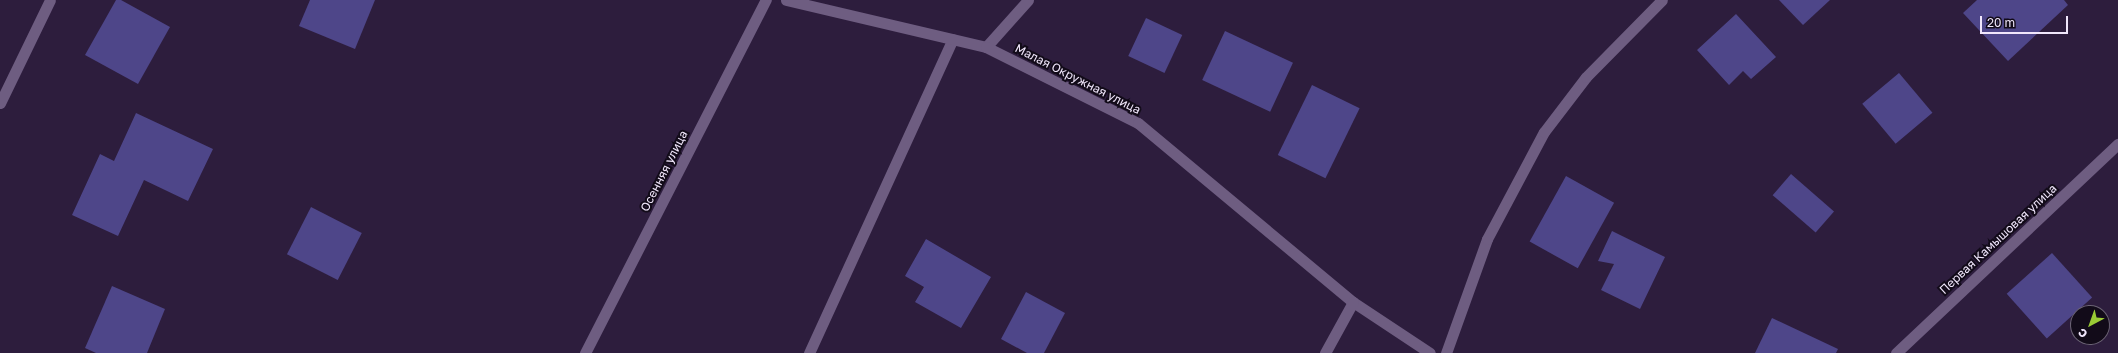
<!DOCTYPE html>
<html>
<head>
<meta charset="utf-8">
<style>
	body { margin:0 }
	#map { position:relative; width:2118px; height:353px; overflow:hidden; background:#2d1d3d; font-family:"Golos Text",sans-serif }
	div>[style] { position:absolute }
	.building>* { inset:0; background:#4e4689; transform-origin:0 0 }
	.service>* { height:11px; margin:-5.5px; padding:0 5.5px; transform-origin:5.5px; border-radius:5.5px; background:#6e5d81 }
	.minor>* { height:11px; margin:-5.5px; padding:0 5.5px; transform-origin:5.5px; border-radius:5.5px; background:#6e5d81 }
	span { translate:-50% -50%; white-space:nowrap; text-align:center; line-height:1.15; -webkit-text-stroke:4px #120b19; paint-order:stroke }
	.street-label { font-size:12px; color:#f1e7fc }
	.north { position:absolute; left:2070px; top:305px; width:40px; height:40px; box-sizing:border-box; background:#120b19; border:1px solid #6b6374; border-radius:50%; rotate:221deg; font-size:11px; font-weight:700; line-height:16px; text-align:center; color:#f1e7fc }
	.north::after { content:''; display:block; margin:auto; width:14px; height:18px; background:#9acb35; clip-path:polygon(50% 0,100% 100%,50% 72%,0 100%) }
	.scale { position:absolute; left:1980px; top:16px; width:88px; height:18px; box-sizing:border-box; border:2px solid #f1e7fc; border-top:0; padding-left:5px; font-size:12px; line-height:14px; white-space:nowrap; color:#f1e7fc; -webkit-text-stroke:3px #120b19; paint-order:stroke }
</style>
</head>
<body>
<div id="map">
	<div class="building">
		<div style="clip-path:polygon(116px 0,121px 0,170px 27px,138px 84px,85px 55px)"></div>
		<div style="clip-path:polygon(310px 0,375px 0,355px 49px,299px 26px)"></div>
		<div style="clip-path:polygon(1779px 0,1830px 0,1803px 25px)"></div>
		<div style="clip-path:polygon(1977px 0,2064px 0,2068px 5px,2008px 61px,1963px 13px)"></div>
		<div style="clip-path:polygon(1736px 14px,1776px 57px,1751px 79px,1743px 71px,1729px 85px,1697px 50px)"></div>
		<div style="left:1146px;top:18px;width:40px;height:42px;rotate:25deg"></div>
		<div style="left:1225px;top:31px;width:75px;height:54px;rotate:25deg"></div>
		<div style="left:1899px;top:73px;width:52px;height:48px;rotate:50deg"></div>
		<div style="left:1312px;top:85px;width:53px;height:78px;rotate:26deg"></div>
		<div style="clip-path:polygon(136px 113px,213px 149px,188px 201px,144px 180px,118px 236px,72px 215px,100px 154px,114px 161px)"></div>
		<div style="left:1791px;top:174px;width:57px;height:28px;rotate:41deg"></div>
		<div style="left:1566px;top:176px;width:55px;height:75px;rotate:29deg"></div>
		<div style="left:311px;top:207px;width:57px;height:53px;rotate:27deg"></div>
		<div style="clip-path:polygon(1612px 231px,1665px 257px,1640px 309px,1601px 290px,1614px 264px,1598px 261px)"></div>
		<div style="clip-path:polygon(926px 239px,991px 277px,961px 328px,915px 302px,924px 287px,905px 276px)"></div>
		<div style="left:2052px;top:253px;width:60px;height:61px;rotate:48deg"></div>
		<div style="clip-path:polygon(112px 286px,165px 309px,147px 353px,96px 353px,85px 348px)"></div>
		<div style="clip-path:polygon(1026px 292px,1065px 313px,1044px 353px,1027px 353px,1001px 339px)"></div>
		<div style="clip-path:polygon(1772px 318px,1838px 349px,1836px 353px,1755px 353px)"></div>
	</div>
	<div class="service">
		<div style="left:986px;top:47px;width:63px;rotate:-48.2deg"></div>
		<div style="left:585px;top:353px;width:397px;rotate:-62.9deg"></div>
		<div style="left:809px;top:353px;width:345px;rotate:-65.4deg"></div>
	</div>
	<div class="minor">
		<div style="left:786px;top:0;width:205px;rotate:13.2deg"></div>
		<div style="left:986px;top:47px;width:170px;rotate:26.6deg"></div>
		<div style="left:1138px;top:123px;width:280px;rotate:39.8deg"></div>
		<div style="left:1353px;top:302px;width:92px;rotate:33.5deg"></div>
		<div style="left:0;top:103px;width:114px;rotate:-64.1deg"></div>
		<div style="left:1325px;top:353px;width:58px;rotate:-61.2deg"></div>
		<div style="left:1446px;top:353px;width:121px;rotate:-70.2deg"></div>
		<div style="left:1487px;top:239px;width:121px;rotate:-62deg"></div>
		<div style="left:1544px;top:132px;width:69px;rotate:-52.6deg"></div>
		<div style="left:1586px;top:77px;width:108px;rotate:-45.4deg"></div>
		<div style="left:1896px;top:353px;width:305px;rotate:-43.3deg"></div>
	</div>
	<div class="street-label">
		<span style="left:1078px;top:79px;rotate:27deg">Малая Окружная улица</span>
		<span style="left:664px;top:171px;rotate:-63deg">Осенняя улица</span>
		<span style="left:1998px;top:239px;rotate:-43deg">Первая Камышовая улица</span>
	</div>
	<div class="north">С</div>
	<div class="scale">20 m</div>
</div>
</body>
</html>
